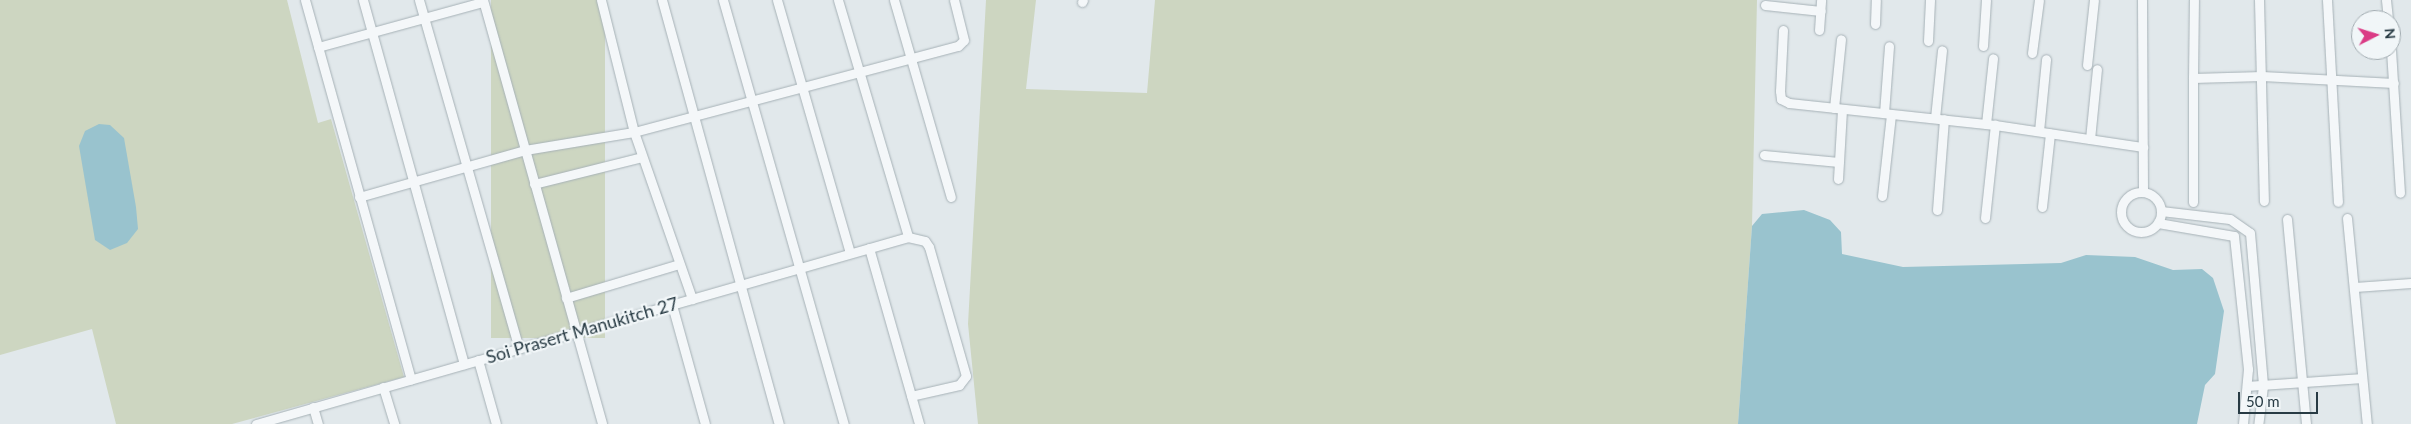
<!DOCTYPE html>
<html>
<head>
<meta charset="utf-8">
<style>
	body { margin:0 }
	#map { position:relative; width:2411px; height:424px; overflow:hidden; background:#e1e8eb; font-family:Lato,sans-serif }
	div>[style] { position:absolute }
	.green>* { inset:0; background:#cdd6c1; transform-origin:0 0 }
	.water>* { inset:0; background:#99c3ce }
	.roads { filter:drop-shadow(0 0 1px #a6b1b6) drop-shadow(0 0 1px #a6b1b6) }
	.minor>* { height:9px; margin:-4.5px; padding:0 4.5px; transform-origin:4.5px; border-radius:4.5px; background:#f4f7f9 }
	.minor>.ring { margin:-4.5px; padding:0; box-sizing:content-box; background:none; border:9px solid #f4f7f9; border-radius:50% }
	span { translate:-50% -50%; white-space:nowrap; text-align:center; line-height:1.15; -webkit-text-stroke:4.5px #f1f6f8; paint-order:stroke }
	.street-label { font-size:18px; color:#283b44 }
	.north { position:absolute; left:2351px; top:10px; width:50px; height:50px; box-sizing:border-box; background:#f1f6f8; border:1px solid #a1abb0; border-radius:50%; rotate:85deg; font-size:14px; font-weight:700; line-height:20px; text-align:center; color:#283b44 }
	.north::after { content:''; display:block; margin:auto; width:18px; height:22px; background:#da3b85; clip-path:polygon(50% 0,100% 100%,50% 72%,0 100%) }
	.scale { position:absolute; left:2238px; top:392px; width:80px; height:22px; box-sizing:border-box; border:2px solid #283b44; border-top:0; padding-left:6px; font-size:15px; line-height:18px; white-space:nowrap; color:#283b44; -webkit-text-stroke:4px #f1f6f8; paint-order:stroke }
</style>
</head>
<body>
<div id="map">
	<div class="green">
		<div style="clip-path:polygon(0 0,287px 0,318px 123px,331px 119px,404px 377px,232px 424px,116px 424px,92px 329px,0 355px)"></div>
		<div style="left:491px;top:0;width:114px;height:338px"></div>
		<div style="clip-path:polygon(986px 0,1036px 0,1026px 89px,1147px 93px,1155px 0,1757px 0,1752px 226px,1738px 424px,978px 424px,968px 324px)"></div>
	</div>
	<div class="water">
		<div style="clip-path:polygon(99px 124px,110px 125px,124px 138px,136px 207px,138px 229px,127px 243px,110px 250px,95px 240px,79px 146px,85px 131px)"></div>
		<div style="clip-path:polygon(1804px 210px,1830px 220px,1841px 232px,1842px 254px,1903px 267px,2061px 263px,2086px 255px,2135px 257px,2173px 270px,2202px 269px,2213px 278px,2224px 311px,2215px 374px,2205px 385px,2197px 424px,1738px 424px,1752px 226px,1762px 214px)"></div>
	</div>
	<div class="roads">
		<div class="minor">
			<div style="left:305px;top:0;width:394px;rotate:74.4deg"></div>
			<div style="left:363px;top:0;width:378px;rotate:74.5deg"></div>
			<div style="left:419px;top:0;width:362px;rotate:74deg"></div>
			<div style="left:483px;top:0;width:440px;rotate:74.3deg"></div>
			<div style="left:601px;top:0;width:136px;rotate:76deg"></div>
			<div style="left:634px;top:132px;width:177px;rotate:70.8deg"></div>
			<div style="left:662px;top:0;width:440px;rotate:74.6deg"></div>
			<div style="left:723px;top:0;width:441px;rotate:74.1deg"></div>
			<div style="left:777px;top:0;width:263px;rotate:73.9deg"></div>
			<div style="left:838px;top:0;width:247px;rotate:73.5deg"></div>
			<div style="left:894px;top:0;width:205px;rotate:73.9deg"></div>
			<div style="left:2142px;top:0;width:192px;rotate:89.7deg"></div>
			<div style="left:2259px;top:0;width:201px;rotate:88.6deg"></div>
			<div style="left:2327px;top:0;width:202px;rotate:86.9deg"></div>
			<div style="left:2386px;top:0;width:20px;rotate:84deg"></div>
			<div style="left:1082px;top:2px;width:2px;rotate:-63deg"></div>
			<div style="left:1765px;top:5px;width:56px;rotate:6.1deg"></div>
			<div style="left:1875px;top:24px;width:24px;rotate:-88deg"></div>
			<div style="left:1783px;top:30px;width:61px;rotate:92.8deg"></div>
			<div style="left:1780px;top:91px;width:8px;rotate:83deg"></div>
			<div style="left:1781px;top:99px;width:9px;rotate:27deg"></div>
			<div style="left:1789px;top:103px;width:207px;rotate:6.1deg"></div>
			<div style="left:1995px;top:125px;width:150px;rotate:8.5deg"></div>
			<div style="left:1819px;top:30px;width:30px;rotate:-86deg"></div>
			<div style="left:1928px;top:41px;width:41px;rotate:-87.2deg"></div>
			<div style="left:1983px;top:46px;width:46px;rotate:-86.3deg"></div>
			<div style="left:318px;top:47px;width:171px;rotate:-15.3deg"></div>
			<div style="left:2391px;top:50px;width:143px;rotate:86.4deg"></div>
			<div style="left:2032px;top:53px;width:53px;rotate:-82.5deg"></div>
			<div style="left:2087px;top:65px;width:65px;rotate:-83.9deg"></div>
			<div style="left:2193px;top:78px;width:78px;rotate:-89.3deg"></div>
			<div style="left:1834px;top:108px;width:69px;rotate:-84.2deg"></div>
			<div style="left:1884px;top:113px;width:67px;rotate:-85.7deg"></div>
			<div style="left:1935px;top:118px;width:68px;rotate:-84.1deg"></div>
			<div style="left:1986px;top:124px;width:66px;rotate:-83.9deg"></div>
			<div style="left:2039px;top:131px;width:72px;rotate:-84.4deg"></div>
			<div style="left:2090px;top:139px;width:70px;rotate:-84.3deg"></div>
			<div style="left:1764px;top:155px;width:75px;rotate:5.3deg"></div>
			<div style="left:1838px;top:179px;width:70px;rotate:-86.7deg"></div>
			<div style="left:534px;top:184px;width:111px;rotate:-14deg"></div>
			<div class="ring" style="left:2121px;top:192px;width:31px;height:31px"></div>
			<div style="left:1882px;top:196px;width:82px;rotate:-83.7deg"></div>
			<div style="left:359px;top:197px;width:173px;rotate:-15.8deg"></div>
			<div style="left:525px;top:150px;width:110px;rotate:-9.4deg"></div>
			<div style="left:634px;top:132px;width:335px;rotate:-14.9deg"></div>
			<div style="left:958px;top:46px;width:8px;rotate:-45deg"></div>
			<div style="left:964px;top:40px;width:41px;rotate:-104deg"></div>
			<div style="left:2193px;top:202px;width:124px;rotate:-90deg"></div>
			<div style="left:2193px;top:78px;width:69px;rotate:-1.7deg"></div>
			<div style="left:2262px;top:76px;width:132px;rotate:3deg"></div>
			<div style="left:2042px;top:207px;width:74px;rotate:-83.8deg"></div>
			<div style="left:1937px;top:210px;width:91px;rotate:-85.6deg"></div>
			<div style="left:2161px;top:211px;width:69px;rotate:6.6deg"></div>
			<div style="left:2230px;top:219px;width:24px;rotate:35deg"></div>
			<div style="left:2250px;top:233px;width:154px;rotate:85.1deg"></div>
			<div style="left:2263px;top:386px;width:38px;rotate:97deg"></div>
			<div style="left:1985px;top:218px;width:94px;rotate:-83.9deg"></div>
			<div style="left:2347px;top:218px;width:207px;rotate:84.5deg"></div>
			<div style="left:2287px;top:219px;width:206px;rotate:84.7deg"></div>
			<div style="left:2158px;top:223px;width:77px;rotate:9.7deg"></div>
			<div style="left:2234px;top:236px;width:134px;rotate:84deg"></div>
			<div style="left:2248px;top:369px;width:55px;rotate:95.2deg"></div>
			<div style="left:869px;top:248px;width:183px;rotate:74.1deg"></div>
			<div style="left:2355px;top:287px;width:56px;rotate:-4.1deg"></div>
			<div style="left:566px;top:298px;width:118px;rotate:-16.7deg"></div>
			<div style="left:672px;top:305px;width:123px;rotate:74.5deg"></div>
			<div style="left:478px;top:360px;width:66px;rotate:74.3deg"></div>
			<div style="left:2247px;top:386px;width:115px;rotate:-4deg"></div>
			<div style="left:383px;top:387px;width:39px;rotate:73deg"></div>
			<div style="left:313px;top:407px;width:18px;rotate:74deg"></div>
			<div style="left:256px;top:424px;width:678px;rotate:-16deg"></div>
			<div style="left:908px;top:237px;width:17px;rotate:13deg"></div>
			<div style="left:925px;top:241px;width:7px;rotate:56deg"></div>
			<div style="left:929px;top:247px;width:134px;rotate:74deg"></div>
			<div style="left:966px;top:376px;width:11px;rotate:128deg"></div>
			<div style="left:959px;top:385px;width:49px;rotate:167.1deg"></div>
		</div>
	</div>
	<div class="street-label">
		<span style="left:582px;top:330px;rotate:-16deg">Soi Prasert Manukitch 27</span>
	</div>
	<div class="north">N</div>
	<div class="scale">50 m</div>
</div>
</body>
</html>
